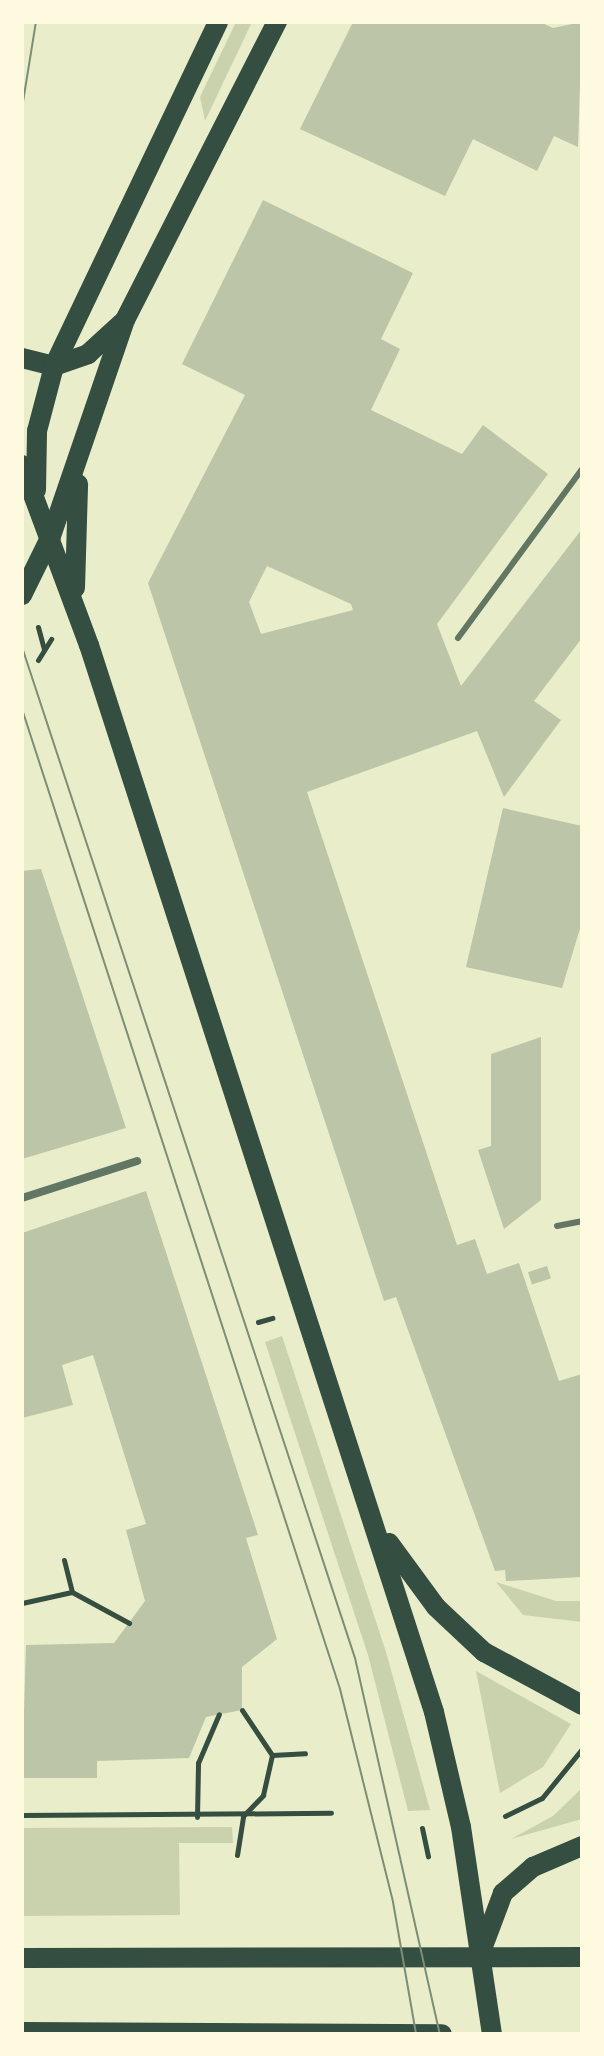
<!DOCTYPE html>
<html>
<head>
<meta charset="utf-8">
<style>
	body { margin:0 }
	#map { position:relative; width:604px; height:2056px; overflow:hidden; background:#e9edc9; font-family:Signika,sans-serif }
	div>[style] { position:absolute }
	.green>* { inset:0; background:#cad2ad }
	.building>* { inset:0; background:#bcc5a7; transform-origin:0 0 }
	.path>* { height:5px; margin:-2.5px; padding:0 2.5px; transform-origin:2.5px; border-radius:2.5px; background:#344e41 }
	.service>* { height:6px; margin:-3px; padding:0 3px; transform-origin:3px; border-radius:3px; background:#617663 }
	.minor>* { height:8px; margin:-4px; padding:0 4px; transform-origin:4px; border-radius:4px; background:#617663 }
	.primary>* { height:20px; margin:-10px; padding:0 10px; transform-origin:10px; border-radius:10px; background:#344e41 }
	.tram>* { height:2px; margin:-1px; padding:0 1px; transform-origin:1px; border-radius:1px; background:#7c8e77 }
	span { translate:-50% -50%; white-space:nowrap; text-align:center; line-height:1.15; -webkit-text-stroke:6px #fefae0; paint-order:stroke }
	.frame { position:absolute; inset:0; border:24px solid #fefae0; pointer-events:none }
</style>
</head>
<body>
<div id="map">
	<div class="green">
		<div style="clip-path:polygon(236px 22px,252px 22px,205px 121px,200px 97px)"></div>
		<div style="clip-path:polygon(282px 1336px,386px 1652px,430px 1810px,408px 1811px,368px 1655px,265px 1342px)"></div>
		<div style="clip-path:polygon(496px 1582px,556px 1601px,582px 1601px,582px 1622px,523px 1615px)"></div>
		<div style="clip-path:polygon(476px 1671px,571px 1724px,543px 1767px,500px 1793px)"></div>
		<div style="clip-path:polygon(582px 1788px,582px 1819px,511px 1839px,553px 1816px)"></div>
		<div style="clip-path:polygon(232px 1827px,233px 1843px,179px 1843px,180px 1915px,22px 1916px,22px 1828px)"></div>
	</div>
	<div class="building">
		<div style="clip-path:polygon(353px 22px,540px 22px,553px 28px,582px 22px,578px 147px,554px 136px,537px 171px,473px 139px,445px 196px,300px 129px)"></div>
		<div style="clip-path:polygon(evenodd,263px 200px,413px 273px,381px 339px,400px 349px,371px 410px,462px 454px,483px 425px,548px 474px,437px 624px,461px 686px,582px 529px,582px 638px,534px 701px,561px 720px,504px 797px,477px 731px,307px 792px,457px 1245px,475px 1239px,487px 1274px,519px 1263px,559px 1381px,582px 1374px,582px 1577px,506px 1581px,505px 1570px,495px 1571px,396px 1297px,384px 1301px,379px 1286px,148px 583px,245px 395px,182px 364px,263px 200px,267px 566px,351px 604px,353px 610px,261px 634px,249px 602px,267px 566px)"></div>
		<div style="clip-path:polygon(503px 808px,582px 826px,582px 922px,562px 988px,466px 967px)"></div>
		<div style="clip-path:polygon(41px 869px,126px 1128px,22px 1159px,22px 871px)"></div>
		<div style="clip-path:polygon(541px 1037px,541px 1200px,504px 1229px,478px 1150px,491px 1146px,491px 1054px)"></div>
		<div style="clip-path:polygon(146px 1191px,258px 1535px,246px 1538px,277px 1639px,242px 1667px,242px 1710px,206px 1717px,189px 1758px,97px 1761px,97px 1778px,22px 1778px,26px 1645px,114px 1643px,145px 1601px,126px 1530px,146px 1524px,93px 1355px,62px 1365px,73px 1405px,22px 1418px,22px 1233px)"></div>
		<div style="left:547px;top:1266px;width:13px;height:20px;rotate:72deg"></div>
	</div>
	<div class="path">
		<div style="left:38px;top:627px;width:23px;rotate:75deg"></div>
		<div style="left:38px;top:660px;width:25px;rotate:-58deg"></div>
		<div style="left:258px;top:1322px;width:15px;rotate:-16deg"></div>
		<div style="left:64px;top:1560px;width:33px;rotate:76deg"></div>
		<div style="left:22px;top:1603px;width:51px;rotate:-12.4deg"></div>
		<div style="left:72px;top:1592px;width:65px;rotate:28.5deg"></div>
		<div style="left:272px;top:1755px;width:33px;rotate:-3deg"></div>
		<div style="left:22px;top:1815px;width:309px;rotate:-0.4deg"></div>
		<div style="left:505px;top:1816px;width:41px;rotate:-25.9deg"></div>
		<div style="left:542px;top:1798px;width:63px;rotate:-50.8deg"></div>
		<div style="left:197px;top:1817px;width:54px;rotate:-88.9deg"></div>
		<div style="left:198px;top:1763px;width:53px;rotate:-66.8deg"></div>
		<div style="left:422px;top:1828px;width:29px;rotate:78deg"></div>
		<div style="left:237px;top:1855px;width:39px;rotate:-81deg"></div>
		<div style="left:243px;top:1816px;width:29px;rotate:-46deg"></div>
		<div style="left:263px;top:1795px;width:41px;rotate:-77.3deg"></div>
		<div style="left:272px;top:1755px;width:54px;rotate:-123.7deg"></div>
	</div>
	<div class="service">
		<div style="left:458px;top:638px;width:210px;rotate:-53.7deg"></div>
		<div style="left:557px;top:1226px;width:25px;rotate:-11deg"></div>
	</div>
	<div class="minor">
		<div style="left:22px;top:1198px;width:121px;rotate:-17.8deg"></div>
	</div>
	<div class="primary">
		<div style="left:22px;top:358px;width:33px;rotate:14deg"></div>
		<div style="left:54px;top:366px;width:36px;rotate:-19deg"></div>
		<div style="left:88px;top:354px;width:46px;rotate:-42.4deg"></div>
		<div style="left:22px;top:465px;width:192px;rotate:69.6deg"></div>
		<div style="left:89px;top:645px;width:1121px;rotate:72.08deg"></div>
		<div style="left:434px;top:1712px;width:118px;rotate:76.8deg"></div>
		<div style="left:461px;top:1827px;width:209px;rotate:81.5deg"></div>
		<div style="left:36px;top:490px;width:59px;rotate:-89deg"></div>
		<div style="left:37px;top:431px;width:67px;rotate:-75.3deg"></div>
		<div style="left:54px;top:366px;width:381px;rotate:-64.5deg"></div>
		<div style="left:75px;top:588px;width:104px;rotate:-88.3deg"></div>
		<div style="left:22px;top:595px;width:66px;rotate:-63.8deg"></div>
		<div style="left:51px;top:536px;width:228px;rotate:-71.1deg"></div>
		<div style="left:125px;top:320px;width:335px;rotate:-63deg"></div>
		<div style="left:389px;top:1543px;width:79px;rotate:53.7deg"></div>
		<div style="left:436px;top:1607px;width:66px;rotate:43.2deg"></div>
		<div style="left:484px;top:1652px;width:111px;rotate:28.4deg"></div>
		<div style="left:482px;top:1949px;width:60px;rotate:-69.4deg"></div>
		<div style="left:503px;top:1893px;width:40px;rotate:-41deg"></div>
		<div style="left:533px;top:1867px;width:53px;rotate:-23.2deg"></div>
		<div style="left:22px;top:1958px;width:560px;rotate:-0.1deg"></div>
		<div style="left:22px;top:2032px;width:420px;rotate:0.3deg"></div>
	</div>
	<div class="tram">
		<div style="left:22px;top:108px;width:87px;rotate:-80.8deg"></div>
		<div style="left:22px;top:647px;width:1064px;rotate:71.77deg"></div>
		<div style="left:355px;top:1658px;width:385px;rotate:77.3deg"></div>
		<div style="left:22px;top:709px;width:1030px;rotate:72.02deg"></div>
		<div style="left:340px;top:1689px;width:219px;rotate:76deg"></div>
		<div style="left:393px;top:1902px;width:134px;rotate:80.1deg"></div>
	</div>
	<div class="frame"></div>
</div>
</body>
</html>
